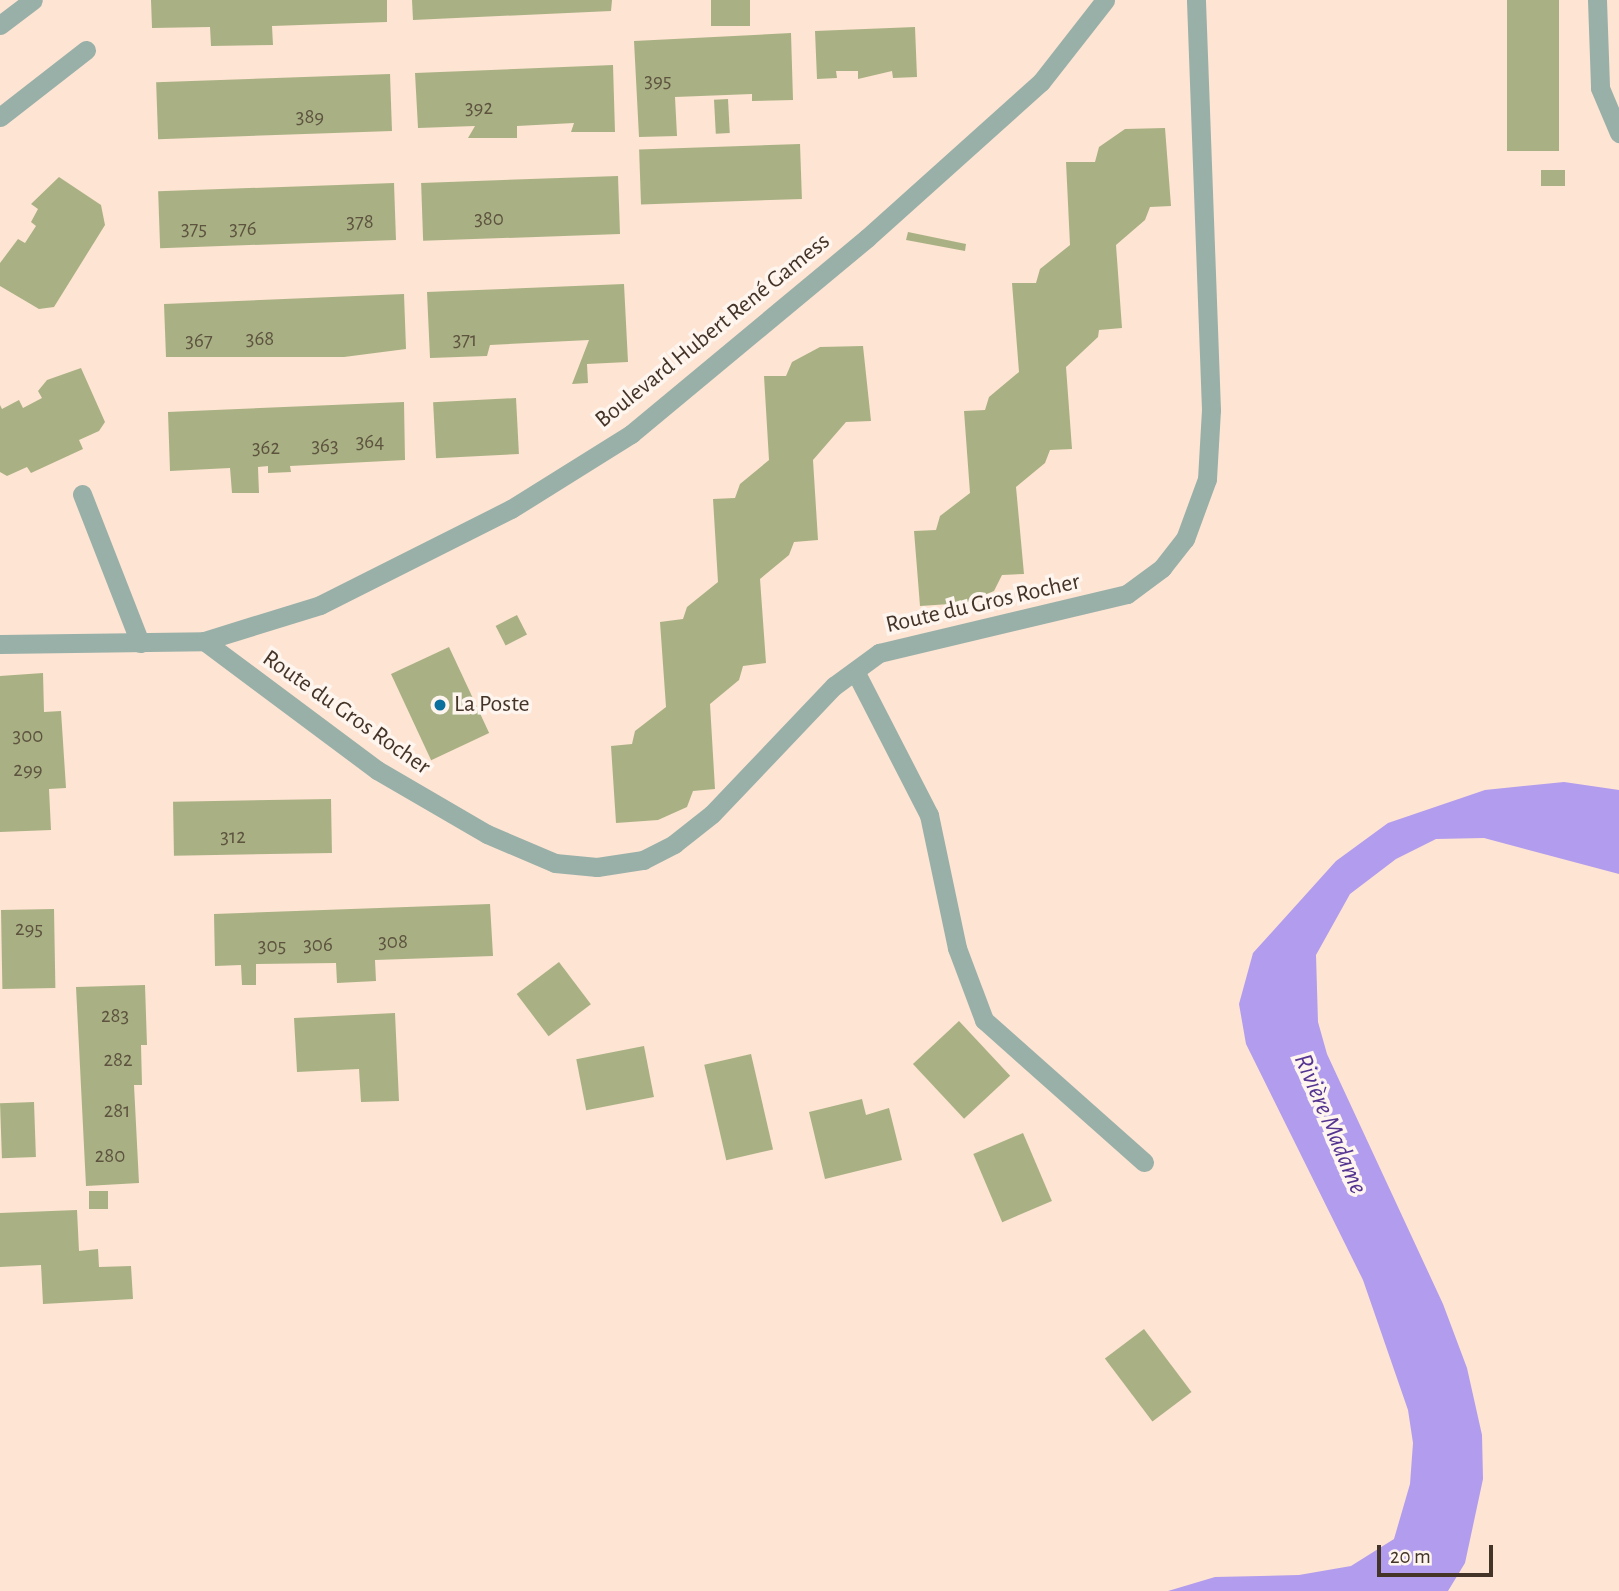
<!DOCTYPE html>
<html>
<head>
<meta charset="utf-8">
<style>
	body { margin:0 }
	#map { position:relative; width:1619px; height:1591px; overflow:hidden; background:#fee4d2; font-family:"Alegreya Sans",sans-serif }
	div>[style] { position:absolute }
	.water>* { inset:0; background:#b29cee }
	.building>* { inset:0; background:#a9b184; transform-origin:0 0 }
	.service>* { height:19px; margin:-9.5px; padding:0 9.5px; transform-origin:9.5px; border-radius:9.5px; background:#99b0a9 }
	.minor>* { height:19px; margin:-9.5px; padding:0 9.5px; transform-origin:9.5px; border-radius:9.5px; background:#99b0a9 }
	.tertiary>* { height:19px; margin:-9.5px; padding:0 9.5px; transform-origin:9.5px; border-radius:9.5px; background:#99b0a9 }
	.dots>* { width:19px; height:19px; translate:-50% -50%; box-sizing:border-box; border:4px solid #fef5ef; border-radius:50% }
	span { translate:-50% -50%; white-space:nowrap; text-align:center; line-height:1.15; -webkit-text-stroke:7px #fef5ef; paint-order:stroke }
	.number-label { font-size:21px; color:#5d533f }
	.number-label span { -webkit-text-stroke-width:0 }
	.street-label { font-size:24px; color:#443428 }
	.poi-label { font-size:24px; color:#443428 }
	.left { translate:0 -50%; text-align:left }
	.water-label { font-size:26px; color:#553391; font-style:italic }
	.scale { position:absolute; left:1377px; top:1545px; width:116px; height:32px; box-sizing:border-box; border:4px solid #443428; border-top:0; padding-left:9px; font-size:21px; line-height:24px; white-space:nowrap; color:#443428; -webkit-text-stroke:5px #fef5ef; paint-order:stroke }
</style>
</head>
<body>
<div id="map">
	<div class="water">
		<div style="clip-path:polygon(1564px 782px,1619px 790px,1619px 874px,1484px 838px,1436px 839px,1396px 859px,1350px 894px,1316px 955px,1318px 1022px,1327px 1054px,1443px 1304px,1467px 1368px,1482px 1435px,1483px 1479px,1465px 1563px,1448px 1591px,1168px 1591px,1215px 1577px,1299px 1575px,1351px 1566px,1394px 1539px,1410px 1484px,1413px 1443px,1408px 1410px,1363px 1280px,1246px 1044px,1239px 1004px,1253px 953px,1336px 861px,1388px 823px,1485px 790px)"></div>
	</div>
	<div class="building">
		<div style="clip-path:polygon(151px 0,387px 0,387px 22px,272px 26px,273px 45px,211px 46px,210px 27px,152px 28px)"></div>
		<div style="clip-path:polygon(412px 0,612px 0,611px 11px,413px 20px)"></div>
		<div style="left:711px;top:0;width:39px;height:26px"></div>
		<div style="left:1507px;top:0;width:52px;height:151px"></div>
		<div style="clip-path:polygon(915px 27px,917px 77px,893px 78px,892px 71px,858px 79px,858px 71px,836px 71px,837px 78px,817px 79px,815px 31px)"></div>
		<div style="clip-path:polygon(791px 33px,793px 100px,752px 101px,752px 94px,675px 97px,677px 136px,639px 137px,634px 41px)"></div>
		<div style="clip-path:polygon(613px 65px,615px 132px,571px 132px,574px 123px,517px 126px,517px 138px,468px 138px,475px 126px,418px 128px,415px 73px)"></div>
		<div style="left:390px;top:74px;width:57px;height:234px;rotate:88deg"></div>
		<div style="left:728px;top:99px;width:34px;height:14px;rotate:87deg"></div>
		<div style="clip-path:polygon(1165px 128px,1171px 206px,1150px 207px,1145px 220px,1116px 245px,1122px 328px,1099px 330px,1098px 337px,1066px 367px,1072px 449px,1050px 450px,1045px 463px,1016px 487px,1024px 574px,1002px 575px,994px 591px,965px 603px,920px 606px,914px 531px,936px 530px,940px 516px,970px 493px,964px 411px,985px 410px,989px 397px,1019px 372px,1012px 283px,1036px 283px,1040px 269px,1070px 245px,1066px 162px,1095px 162px,1099px 147px,1125px 129px)"></div>
		<div style="left:800px;top:144px;width:55px;height:161px;rotate:88deg"></div>
		<div style="left:1541px;top:170px;width:24px;height:16px"></div>
		<div style="left:618px;top:176px;width:58px;height:197px;rotate:88deg"></div>
		<div style="clip-path:polygon(59px 177px,101px 205px,105px 225px,54px 307px,39px 309px,0 286px,0 263px,18px 239px,25px 243px,36px 226px,31px 222px,38px 209px,31px 204px)"></div>
		<div style="left:394px;top:183px;width:57px;height:236px;rotate:88deg"></div>
		<div style="clip-path:polygon(908px 232px,966px 244px,965px 251px,906px 240px)"></div>
		<div style="clip-path:polygon(624px 284px,628px 362px,587px 364px,588px 383px,572px 384px,589px 340px,490px 345px,487px 356px,430px 358px,427px 292px)"></div>
		<div style="clip-path:polygon(404px 294px,406px 349px,344px 357px,166px 357px,164px 304px)"></div>
		<div style="clip-path:polygon(863px 346px,871px 421px,846px 422px,813px 460px,818px 540px,794px 542px,789px 555px,760px 579px,766px 663px,743px 666px,739px 680px,710px 704px,715px 789px,693px 791px,687px 807px,658px 820px,616px 823px,611px 746px,632px 744px,635px 731px,666px 707px,660px 622px,683px 619px,687px 607px,718px 582px,713px 499px,735px 498px,740px 484px,769px 460px,764px 376px,786px 376px,792px 362px,820px 347px)"></div>
		<div style="clip-path:polygon(81px 368px,105px 422px,99px 431px,79px 440px,83px 449px,31px 473px,27px 467px,7px 476px,0 472px,0 405px,2px 409px,19px 400px,23px 408px,42px 398px,38px 391px,47px 380px)"></div>
		<div style="left:516px;top:398px;width:56px;height:83px;rotate:87deg"></div>
		<div style="clip-path:polygon(404px 402px,405px 460px,290px 466px,291px 472px,268px 473px,268px 466px,258px 467px,259px 493px,232px 493px,230px 468px,170px 471px,168px 412px)"></div>
		<div style="left:517px;top:615px;width:22px;height:24px;rotate:63deg"></div>
		<div style="left:449px;top:647px;width:95px;height:64px;rotate:65deg"></div>
		<div style="clip-path:polygon(43px 673px,44px 712px,61px 711px,66px 788px,49px 789px,51px 830px,0 832px,0 676px)"></div>
		<div style="left:331px;top:799px;width:54px;height:158px;rotate:89deg"></div>
		<div style="clip-path:polygon(490px 904px,493px 956px,375px 960px,376px 981px,337px 983px,336px 963px,256px 964px,256px 985px,242px 985px,241px 965px,215px 966px,214px 914px)"></div>
		<div style="left:54px;top:909px;width:79px;height:53px;rotate:89deg"></div>
		<div style="left:559px;top:962px;width:53px;height:53px;rotate:53deg"></div>
		<div style="clip-path:polygon(145px 985px,147px 1045px,141px 1045px,142px 1085px,134px 1085px,139px 1183px,86px 1186px,76px 987px)"></div>
		<div style="clip-path:polygon(395px 1013px,399px 1101px,361px 1102px,359px 1069px,297px 1072px,294px 1018px)"></div>
		<div style="left:959px;top:1021px;width:75px;height:63px;rotate:47deg"></div>
		<div style="left:644px;top:1046px;width:52px;height:69px;rotate:79deg"></div>
		<div style="left:751px;top:1054px;width:98px;height:48px;rotate:77deg"></div>
		<div style="clip-path:polygon(862px 1099px,866px 1115px,889px 1108px,902px 1160px,825px 1179px,809px 1112px)"></div>
		<div style="left:34px;top:1102px;width:55px;height:34px;rotate:88deg"></div>
		<div style="left:1023px;top:1133px;width:74px;height:54px;rotate:67deg"></div>
		<div style="left:108px;top:1191px;width:18px;height:19px;rotate:90deg"></div>
		<div style="clip-path:polygon(77px 1210px,79px 1251px,98px 1249px,99px 1267px,131px 1266px,133px 1299px,43px 1304px,41px 1265px,0 1267px,0 1213px)"></div>
		<div style="left:1144px;top:1329px;width:79px;height:49px;rotate:53deg"></div>
	</div>
	<div class="service">
		<div style="left:0;top:117px;width:109px;rotate:-37.9deg"></div>
		<div style="left:82px;top:494px;width:160px;rotate:68.7deg"></div>
	</div>
	<div class="minor">
		<div style="left:1597px;top:0;width:88px;rotate:88deg"></div>
		<div style="left:1600px;top:88px;width:49px;rotate:67.1deg"></div>
		<div style="left:0;top:25px;width:41px;rotate:-37.1deg"></div>
		<div style="left:204px;top:641px;width:216px;rotate:36.7deg"></div>
		<div style="left:377px;top:770px;width:127px;rotate:30.2deg"></div>
		<div style="left:487px;top:834px;width:74px;rotate:23.1deg"></div>
		<div style="left:555px;top:863px;width:42px;rotate:5.4deg"></div>
		<div style="left:597px;top:867px;width:47px;rotate:-8.7deg"></div>
		<div style="left:643px;top:860px;width:35px;rotate:-27deg"></div>
		<div style="left:674px;top:844px;width:48px;rotate:-38.3deg"></div>
		<div style="left:712px;top:814px;width:177px;rotate:-46.4deg"></div>
		<div style="left:834px;top:686px;width:56px;rotate:-36.3deg"></div>
		<div style="left:879px;top:653px;width:255px;rotate:-13.4deg"></div>
		<div style="left:1127px;top:594px;width:44px;rotate:-36.6deg"></div>
		<div style="left:1162px;top:568px;width:37px;rotate:-52deg"></div>
		<div style="left:1185px;top:539px;width:64px;rotate:-69.9deg"></div>
		<div style="left:1207px;top:479px;width:69px;rotate:-86.7deg"></div>
		<div style="left:1211px;top:410px;width:410px;rotate:-92.1deg"></div>
		<div style="left:855px;top:671px;width:162px;rotate:62.8deg"></div>
		<div style="left:929px;top:815px;width:136px;rotate:78.1deg"></div>
		<div style="left:957px;top:948px;width:77px;rotate:69.4deg"></div>
		<div style="left:984px;top:1020px;width:214px;rotate:41.6deg"></div>
	</div>
	<div class="tertiary">
		<div style="left:0;top:644px;width:204px;rotate:-0.8deg"></div>
		<div style="left:204px;top:641px;width:121px;rotate:-17.2deg"></div>
		<div style="left:320px;top:605px;width:214px;rotate:-26.7deg"></div>
		<div style="left:511px;top:509px;width:142px;rotate:-32deg"></div>
		<div style="left:631px;top:434px;width:307px;rotate:-39.7deg"></div>
		<div style="left:867px;top:238px;width:234px;rotate:-41.9deg"></div>
		<div style="left:1041px;top:82px;width:104px;rotate:-52deg"></div>
	</div>
	<div class="dots">
		<div style="left:440px;top:705px;background:#0a709d"></div>
	</div>
	<div class="number-label">
		<span style="left:658px;top:81px">395</span>
		<span style="left:479px;top:108px">392</span>
		<span style="left:310px;top:117px">389</span>
		<span style="left:489px;top:219px">380</span>
		<span style="left:360px;top:222px">378</span>
		<span style="left:194px;top:229px">375</span>
		<span style="left:243px;top:229px">376</span>
		<span style="left:260px;top:339px">368</span>
		<span style="left:465px;top:340px">371</span>
		<span style="left:199px;top:341px">367</span>
		<span style="left:370px;top:442px">364</span>
		<span style="left:325px;top:446px">363</span>
		<span style="left:266px;top:448px">362</span>
		<span style="left:28px;top:736px">300</span>
		<span style="left:28px;top:770px">299</span>
		<span style="left:233px;top:837px">312</span>
		<span style="left:29px;top:929px">295</span>
		<span style="left:393px;top:942px">308</span>
		<span style="left:318px;top:945px">306</span>
		<span style="left:272px;top:946px">305</span>
		<span style="left:115px;top:1016px">283</span>
		<span style="left:118px;top:1060px">282</span>
		<span style="left:117px;top:1111px">281</span>
		<span style="left:110px;top:1156px">280</span>
	</div>
	<div class="street-label">
		<span style="left:713px;top:331px;rotate:-39deg">Boulevard Hubert René Gamess</span>
		<span style="left:983px;top:604px;rotate:-13deg">Route du Gros Rocher</span>
		<span style="left:346px;top:713px;rotate:35deg">Route du Gros Rocher</span>
	</div>
	<div class="poi-label">
		<span class="left" style="left:454px;top:705px">La Poste</span>
	</div>
	<div class="water-label">
		<span style="left:1330px;top:1124px;rotate:67deg">Rivière Madame</span>
	</div>
	<div class="scale">20 m</div>
</div>
</body>
</html>
